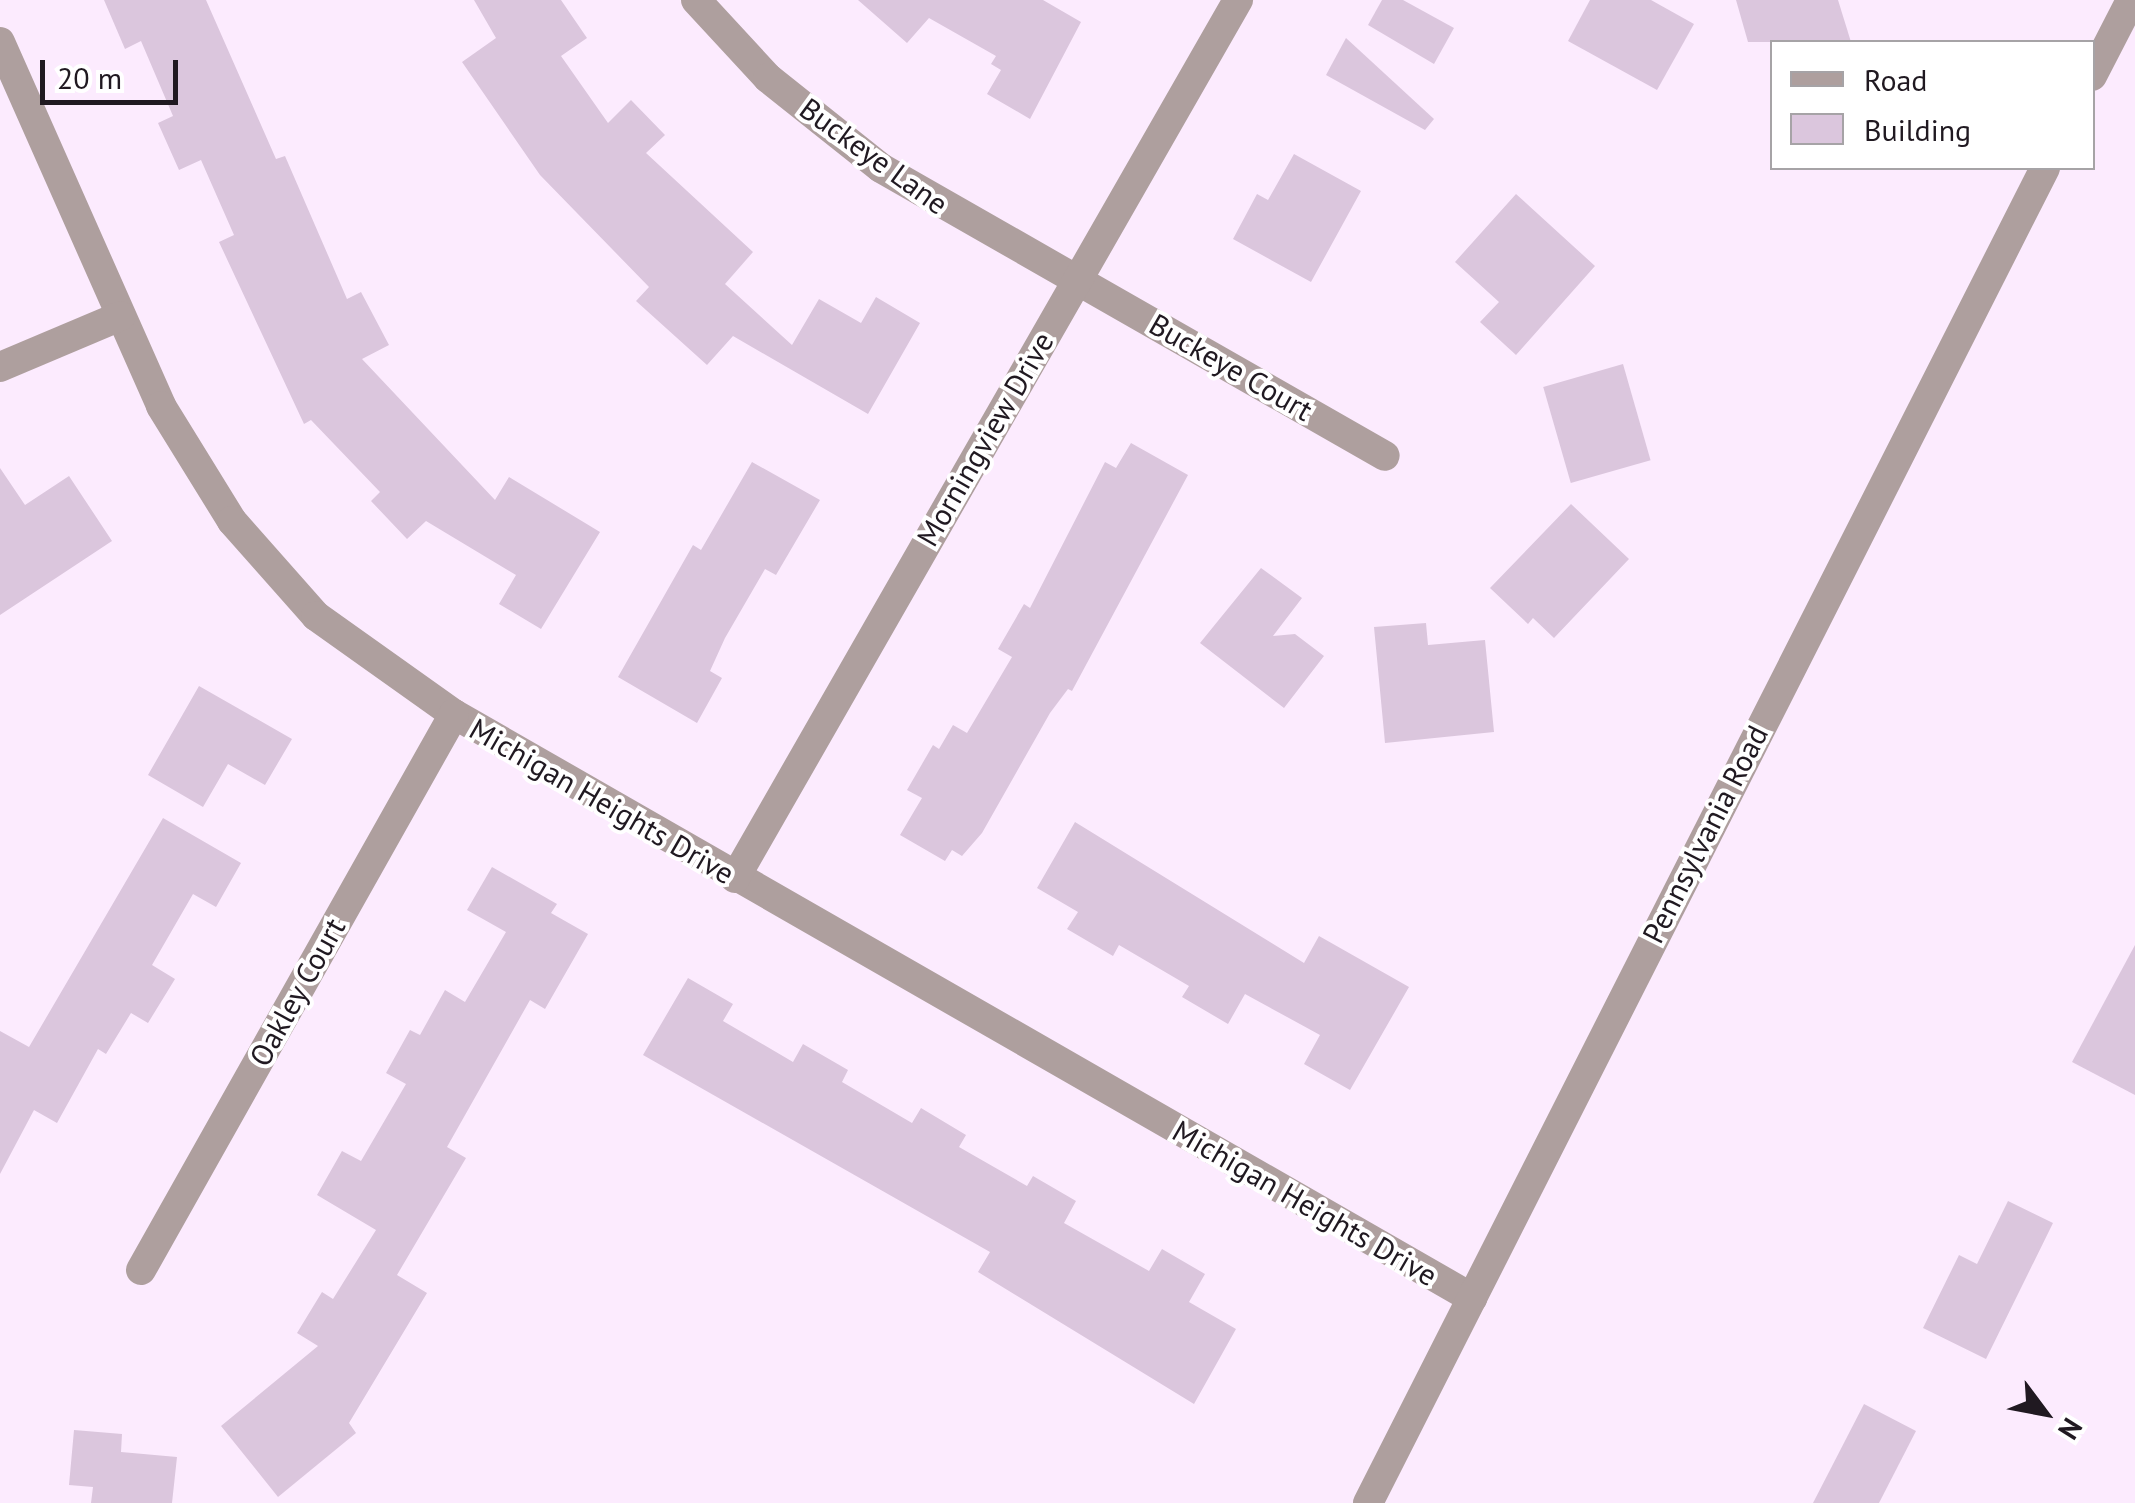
<!DOCTYPE html>
<html>
<head>
<meta charset="utf-8">
<style>
	body { margin:0 }
	#map { position:relative; width:2135px; height:1503px; overflow:hidden; background:#fcebfe; font-family:"PT Sans",sans-serif }
	div>[style] { position:absolute }
	.building>* { inset:0; background:#dbc6dd; transform-origin:0 0 }
	.minor>* { height:30px; margin:-15px; padding:0 15px; transform-origin:15px; border-radius:15px; background:#ae9f9e }
	span { translate:-50% -50%; white-space:nowrap; text-align:center; line-height:1.15; -webkit-text-stroke:8px #fff; paint-order:stroke }
	.street-label { font-size:30px; color:#201921 }
	.legend { position:absolute; left:1770px; top:40px; width:325px; height:130px; box-sizing:border-box; background:#fff; border:2px solid #a6a3a6; margin:0; padding:12px 18px; list-style:none; font-size:30px; color:#201921 }
	.legend li { display:flex; align-items:center; gap:20px; height:50px }
	.legend b { width:50px; border:2px solid #a6a3a6 }
	.north { position:absolute; left:1995px; top:1363px; width:100px; height:100px; -webkit-text-stroke:8px #fff; paint-order:stroke; rotate:122deg; font-size:28px; font-weight:700; line-height:40px; text-align:center; color:#201921 }
	.north::after { content:''; display:block; margin:auto; width:35px; height:45px; background:#201921; clip-path:polygon(50% 0,100% 100%,50% 72%,0 100%) }
	.scale { position:absolute; left:40px; top:60px; width:138px; height:45px; box-sizing:border-box; border:5px solid #201921; border-top:0; padding-left:12px; font-size:30px; line-height:35px; white-space:nowrap; color:#201921; -webkit-text-stroke:8px #fff; paint-order:stroke }
</style>
</head>
<body>
<div id="map">
	<div class="building">
		<div style="clip-path:polygon(104px 0,206px 0,276px 159px,285px 156px,347px 299px,361px 292px,389px 345px,362px 359px,495px 500px,509px 477px,600px 532px,541px 629px,499px 604px,516px 575px,426px 521px,407px 539px,371px 501px,380px 492px,311px 420px,304px 424px,219px 242px,234px 235px,201px 160px,179px 170px,158px 123px,173px 116px,141px 41px,125px 49px)"></div>
		<div style="clip-path:polygon(474px 0,561px 0,587px 38px,561px 56px,608px 123px,631px 100px,665px 135px,646px 153px,753px 252px,725px 284px,792px 345px,819px 299px,861px 323px,876px 297px,920px 323px,868px 414px,733px 336px,707px 365px,636px 301px,649px 287px,540px 175px,462px 62px,496px 38px)"></div>
		<div style="clip-path:polygon(858px 0,1043px 0,1081px 22px,1030px 119px,987px 94px,1001px 70px,991px 64px,996px 56px,929px 18px,907px 43px)"></div>
		<div style="clip-path:polygon(1382px 0,1403px 0,1454px 28px,1434px 64px,1368px 25px)"></div>
		<div style="clip-path:polygon(1590px 0,1651px 0,1694px 24px,1657px 90px,1568px 41px)"></div>
		<div style="clip-path:polygon(1736px 0,1838px 0,1851px 42px,1748px 42px)"></div>
		<div style="clip-path:polygon(1346px 38px,1434px 119px,1425px 130px,1326px 75px)"></div>
		<div style="clip-path:polygon(1294px 154px,1361px 191px,1311px 282px,1233px 239px,1257px 194px,1268px 200px)"></div>
		<div style="clip-path:polygon(1516px 194px,1595px 266px,1516px 355px,1480px 322px,1499px 302px,1455px 262px)"></div>
		<div style="left:1623px;top:364px;width:100px;height:83px;rotate:74deg"></div>
		<div style="clip-path:polygon(1131px 443px,1188px 475px,1072px 691px,1068px 689px,1050px 713px,982px 833px,962px 856px,952px 850px,945px 861px,900px 835px,922px 798px,907px 790px,933px 745px,939px 749px,953px 725px,967px 733px,1012px 657px,998px 649px,1024px 604px,1030px 608px,1105px 462px,1116px 468px)"></div>
		<div style="clip-path:polygon(752px 462px,820px 500px,776px 575px,765px 569px,725px 638px,710px 671px,722px 678px,697px 723px,618px 677px,693px 545px,701px 550px)"></div>
		<div style="clip-path:polygon(0 468px,25px 505px,69px 476px,112px 541px,0 615px)"></div>
		<div style="clip-path:polygon(1571px 504px,1629px 559px,1554px 638px,1533px 618px,1528px 624px,1490px 588px)"></div>
		<div style="clip-path:polygon(1261px 568px,1302px 598px,1273px 636px,1295px 634px,1324px 656px,1284px 708px,1200px 643px)"></div>
		<div style="clip-path:polygon(1426px 623px,1428px 645px,1485px 640px,1494px 732px,1385px 743px,1374px 627px)"></div>
		<div style="clip-path:polygon(199px 686px,292px 739px,265px 785px,228px 764px,203px 807px,148px 775px)"></div>
		<div style="clip-path:polygon(163px 818px,241px 863px,216px 907px,193px 894px,152px 965px,175px 979px,148px 1023px,131px 1013px,106px 1054px,98px 1049px,57px 1123px,34px 1110px,0 1174px,0 1031px,29px 1047px)"></div>
		<div style="clip-path:polygon(1075px 822px,1304px 963px,1319px 936px,1409px 987px,1350px 1090px,1304px 1064px,1320px 1035px,1245px 994px,1228px 1024px,1182px 997px,1189px 986px,1119px 945px,1113px 956px,1067px 929px,1078px 912px,1037px 888px)"></div>
		<div style="clip-path:polygon(492px 867px,557px 904px,551px 913px,588px 934px,545px 1009px,530px 1000px,447px 1147px,466px 1158px,397px 1275px,427px 1293px,349px 1423px,356px 1433px,278px 1497px,221px 1426px,318px 1346px,297px 1333px,322px 1292px,333px 1299px,376px 1230px,317px 1195px,342px 1151px,361px 1161px,406px 1084px,386px 1073px,410px 1030px,420px 1035px,445px 990px,465px 1002px,506px 932px,467px 910px)"></div>
		<div style="clip-path:polygon(2135px 945px,2135px 1095px,2072px 1062px)"></div>
		<div style="clip-path:polygon(688px 978px,733px 1004px,723px 1021px,793px 1062px,803px 1044px,848px 1070px,842px 1082px,912px 1123px,921px 1108px,966px 1135px,959px 1147px,1027px 1186px,1033px 1176px,1076px 1201px,1064px 1223px,1149px 1271px,1162px 1249px,1205px 1274px,1189px 1302px,1236px 1329px,1194px 1404px,978px 1272px,990px 1252px,643px 1055px)"></div>
		<div style="clip-path:polygon(2008px 1201px,2053px 1223px,1986px 1359px,1923px 1328px,1959px 1255px,1977px 1264px)"></div>
		<div style="clip-path:polygon(1864px 1404px,1916px 1431px,1879px 1503px,1813px 1503px)"></div>
		<div style="clip-path:polygon(74px 1430px,122px 1434px,121px 1452px,177px 1457px,172px 1503px,91px 1503px,93px 1487px,69px 1485px)"></div>
	</div>
	<div class="minor">
		<div style="left:696px;top:0;width:106px;rotate:47.3deg"></div>
		<div style="left:768px;top:78px;width:144px;rotate:38.5deg"></div>
		<div style="left:881px;top:168px;width:580px;rotate:29.74deg"></div>
		<div style="left:0;top:42px;width:398px;rotate:66.1deg"></div>
		<div style="left:161px;top:406px;width:135px;rotate:58.3deg"></div>
		<div style="left:232px;top:521px;width:127px;rotate:48.5deg"></div>
		<div style="left:316px;top:616px;width:169px;rotate:35.4deg"></div>
		<div style="left:454px;top:714px;width:1174px;rotate:29.84deg"></div>
		<div style="left:2092px;top:76px;width:85px;rotate:-62.8deg"></div>
		<div style="left:0;top:367px;width:131px;rotate:-22.9deg"></div>
		<div style="left:735px;top:878px;width:1012px;rotate:-60.19deg"></div>
		<div style="left:141px;top:1270px;width:638px;rotate:-60.62deg"></div>
		<div style="left:1368px;top:1503px;width:1497px;rotate:-63.11deg"></div>
	</div>
	<div class="street-label">
		<span style="left:874px;top:156px;rotate:36deg">Buckeye Lane</span>
		<span style="left:1231px;top:367px;rotate:30deg">Buckeye Court</span>
		<span style="left:985px;top:439px;rotate:-60deg">Morningview Drive</span>
		<span style="left:602px;top:801px;rotate:30deg">Michigan Heights Drive</span>
		<span style="left:1705px;top:834px;rotate:-63deg">Pennsylvania Road</span>
		<span style="left:297px;top:992px;rotate:-61deg">Oakley Court</span>
		<span style="left:1305px;top:1203px;rotate:30deg">Michigan Heights Drive</span>
	</div>
	<ul class="legend">
	<li><b style="height:12px;background:#ae9f9e"></b>Road</li>
	<li><b style="height:28px;background:#dbc6dd"></b>Building</li>
	</ul>
	<div class="north">N</div>
	<div class="scale">20 m</div>
</div>
</body>
</html>
